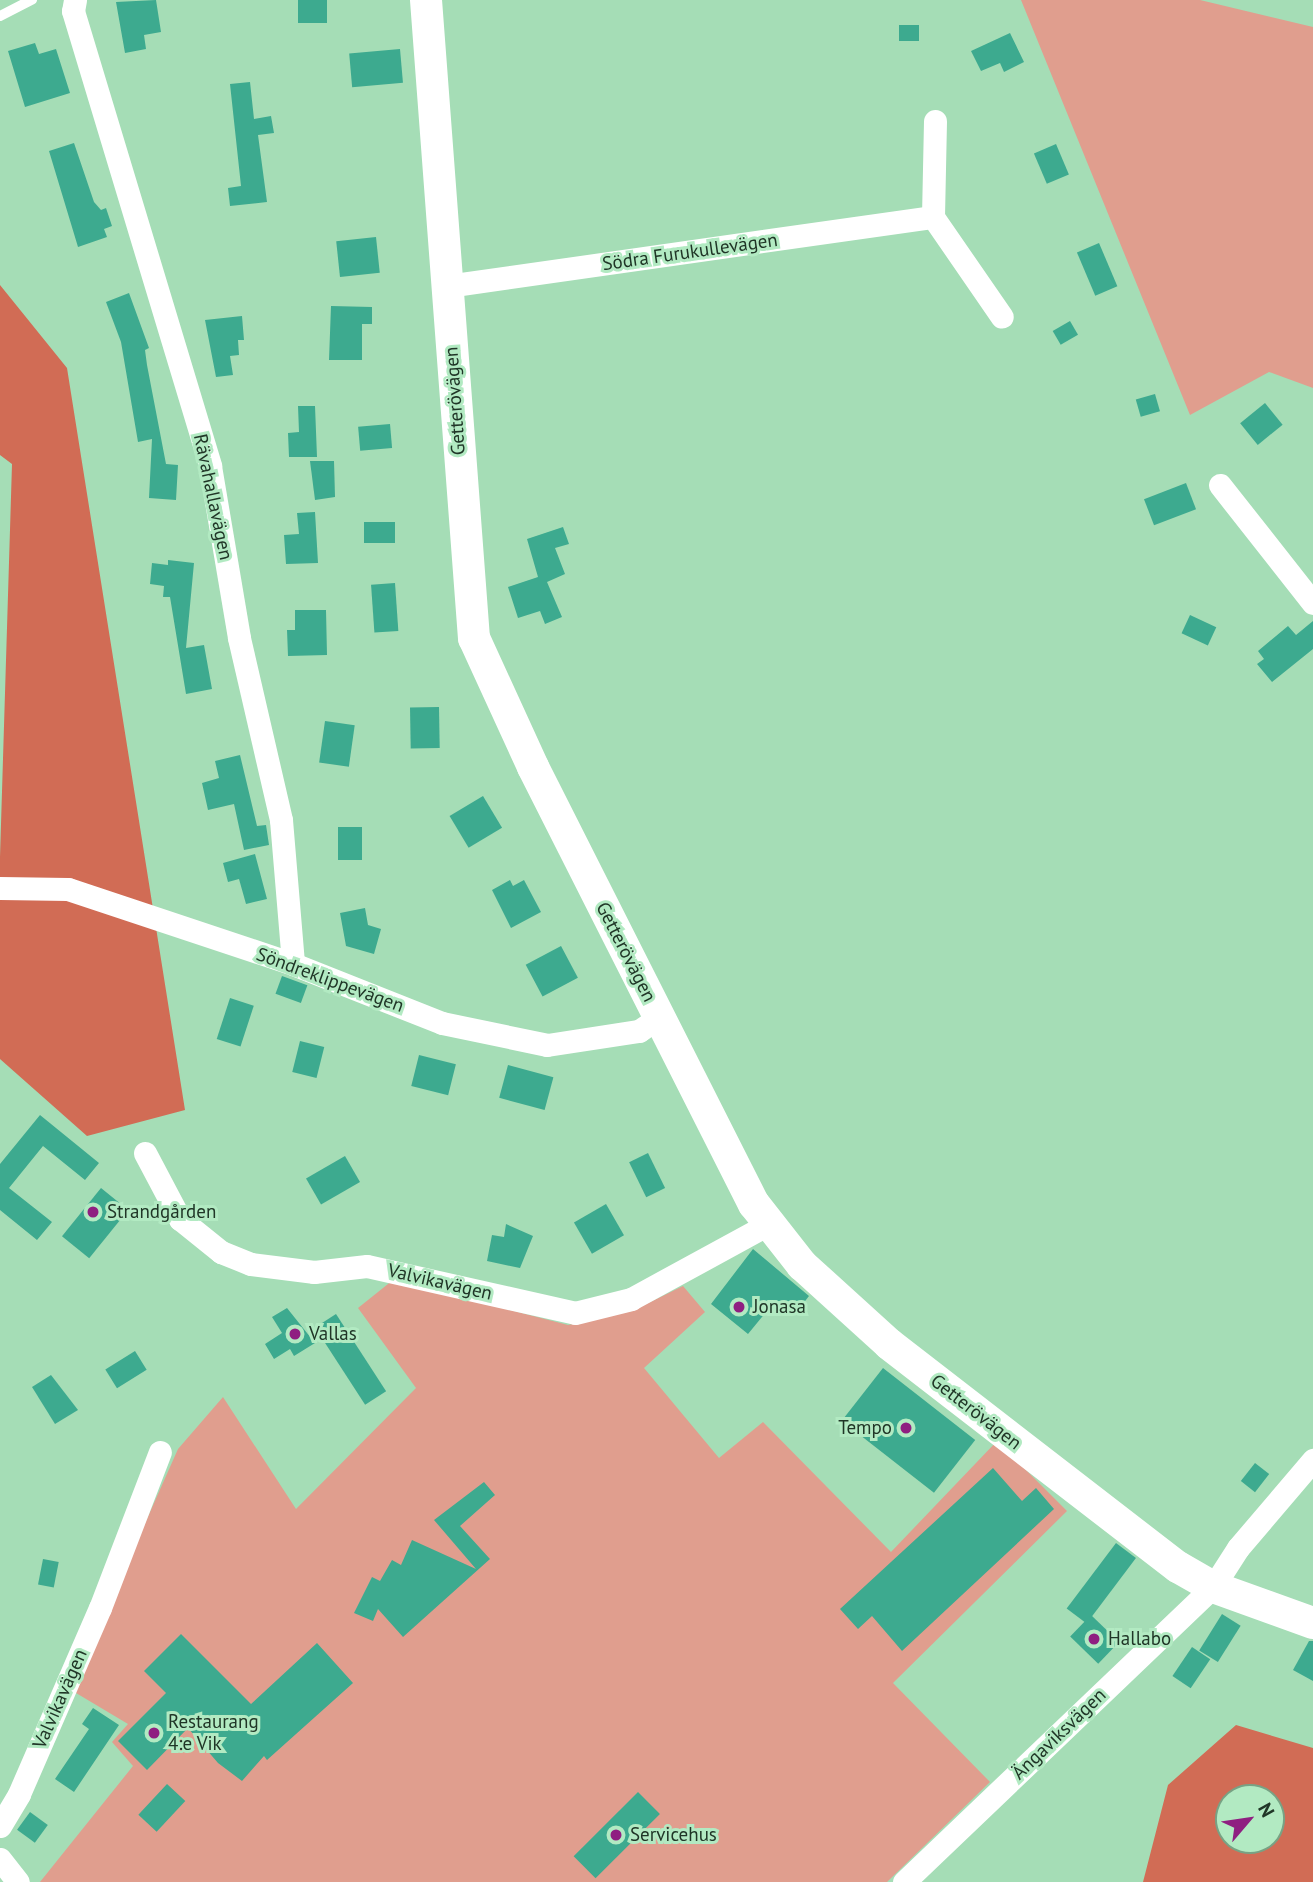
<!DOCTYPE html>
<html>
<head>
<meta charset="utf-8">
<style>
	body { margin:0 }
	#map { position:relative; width:1313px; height:1882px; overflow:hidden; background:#a5ddb6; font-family:"PT Sans",sans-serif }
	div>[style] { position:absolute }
	.green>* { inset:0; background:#e09e8e }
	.forest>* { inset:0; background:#d16c55 }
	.building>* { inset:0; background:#3daa8f; transform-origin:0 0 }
	.lane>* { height:10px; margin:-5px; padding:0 5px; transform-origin:5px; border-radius:5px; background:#fff }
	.street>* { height:23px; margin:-11.5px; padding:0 11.5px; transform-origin:11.5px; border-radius:11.5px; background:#fff }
	.secondary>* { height:32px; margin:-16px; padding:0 16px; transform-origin:16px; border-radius:16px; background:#fff }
	.dots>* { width:19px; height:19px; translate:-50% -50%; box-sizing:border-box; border:4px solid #b2eac2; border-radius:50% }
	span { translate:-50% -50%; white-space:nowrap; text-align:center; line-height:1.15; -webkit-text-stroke:6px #b2eac2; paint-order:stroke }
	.street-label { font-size:19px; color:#203627 }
	.poi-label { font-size:19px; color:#203627 }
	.left { translate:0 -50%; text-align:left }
	.right { translate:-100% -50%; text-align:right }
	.north { position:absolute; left:1215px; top:1784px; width:70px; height:70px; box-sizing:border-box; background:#b2eac2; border:2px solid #78a284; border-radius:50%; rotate:61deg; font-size:19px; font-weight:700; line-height:28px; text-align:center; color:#203627 }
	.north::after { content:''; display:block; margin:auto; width:24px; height:32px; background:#8f1f81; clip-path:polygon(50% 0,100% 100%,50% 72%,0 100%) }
</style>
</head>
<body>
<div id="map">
	<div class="green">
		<div style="clip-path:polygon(1021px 0,1200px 0,1313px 27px,1313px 388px,1269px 372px,1190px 415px)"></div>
		<div style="clip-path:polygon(393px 1280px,568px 1325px,632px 1311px,683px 1286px,705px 1312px,644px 1368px,719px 1458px,763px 1422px,891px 1552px,997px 1441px,1067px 1511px,893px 1683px,990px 1782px,887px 1882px,40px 1882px,133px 1766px,112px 1742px,128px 1724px,71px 1690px,178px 1449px,223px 1397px,296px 1509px,416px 1388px,358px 1308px)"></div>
	</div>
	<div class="forest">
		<div style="clip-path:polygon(0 285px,67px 368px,185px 1110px,87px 1136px,0 1059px,0 857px,12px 464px,0 455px)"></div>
		<div style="clip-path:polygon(evenodd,1236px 1725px,1313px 1748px,1313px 1882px,1143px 1882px,1168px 1785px,1236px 1725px,1271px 1798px,1271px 1840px,1229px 1840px,1229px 1798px,1271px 1798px)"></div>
	</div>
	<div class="building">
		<div style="clip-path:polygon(156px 0,161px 32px,144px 35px,146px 49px,125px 53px,116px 2px)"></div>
		<div style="left:298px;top:0;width:29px;height:23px"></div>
		<div style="left:899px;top:25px;width:20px;height:16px"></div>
		<div style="clip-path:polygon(1010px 33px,1024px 62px,1004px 72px,1000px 63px,981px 71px,971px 51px)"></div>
		<div style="clip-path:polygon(35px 43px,39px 54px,56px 49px,70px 93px,25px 107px,8px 51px)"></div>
		<div style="left:400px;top:49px;width:34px;height:51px;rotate:85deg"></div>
		<div style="clip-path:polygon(250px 82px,254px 119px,271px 116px,274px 133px,258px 135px,267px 202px,230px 206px,228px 188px,241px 186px,230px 84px)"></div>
		<div style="clip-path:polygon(74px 143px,94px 202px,101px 210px,106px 208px,112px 226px,104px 229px,107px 237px,78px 247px,49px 151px)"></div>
		<div style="left:1056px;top:144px;width:33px;height:24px;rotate:67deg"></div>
		<div style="left:376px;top:237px;width:36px;height:40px;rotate:84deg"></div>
		<div style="left:1099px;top:243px;width:47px;height:24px;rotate:67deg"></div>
		<div style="clip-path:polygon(129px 293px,149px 348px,145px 350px,147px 365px,166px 464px,178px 465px,176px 500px,149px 498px,152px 439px,138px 442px,121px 342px,106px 302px)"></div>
		<div style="clip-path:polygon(331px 306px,372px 307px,372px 324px,362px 324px,362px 360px,329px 360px)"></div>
		<div style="clip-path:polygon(242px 316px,244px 340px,238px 340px,239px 355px,230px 356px,233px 375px,216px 377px,205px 320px)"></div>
		<div style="left:1070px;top:321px;width:16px;height:20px;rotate:60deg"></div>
		<div style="left:1155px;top:394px;width:18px;height:20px;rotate:74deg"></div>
		<div style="left:1265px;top:403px;width:28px;height:32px;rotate:51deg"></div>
		<div style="clip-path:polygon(298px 406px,315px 406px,317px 457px,289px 457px,288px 433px,299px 432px)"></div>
		<div style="left:390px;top:424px;width:24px;height:32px;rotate:85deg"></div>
		<div style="clip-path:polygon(310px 461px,334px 461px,335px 497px,315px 500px)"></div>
		<div style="left:1186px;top:483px;width:28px;height:45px;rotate:69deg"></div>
		<div style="clip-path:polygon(315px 512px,318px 563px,286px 564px,284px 535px,299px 534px,297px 513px)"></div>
		<div style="left:395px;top:522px;width:21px;height:31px;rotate:90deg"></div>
		<div style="clip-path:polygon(563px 527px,569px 544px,555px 548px,565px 574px,547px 582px,562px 617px,545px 624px,540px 611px,518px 618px,508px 587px,538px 577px,527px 539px)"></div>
		<div style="clip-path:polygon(168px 560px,194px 563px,186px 648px,204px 645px,212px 689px,186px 694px,170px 597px,163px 597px,164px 586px,150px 584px,152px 563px,168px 565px)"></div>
		<div style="left:395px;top:583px;width:48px;height:24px;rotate:86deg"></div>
		<div style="clip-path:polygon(295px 610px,326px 610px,327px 655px,288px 656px,287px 630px,295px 630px)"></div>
		<div style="left:1190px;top:615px;width:29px;height:20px;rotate:25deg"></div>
		<div style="clip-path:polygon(1313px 621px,1313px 649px,1272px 682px,1257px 664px,1264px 659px,1258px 651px,1288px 626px,1296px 635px)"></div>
		<div style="left:439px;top:707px;width:41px;height:29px;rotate:89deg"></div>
		<div style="left:325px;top:721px;width:30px;height:42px;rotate:8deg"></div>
		<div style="clip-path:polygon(240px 755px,257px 826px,266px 825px,269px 845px,244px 850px,234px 804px,208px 810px,202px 783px,219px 778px,215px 761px)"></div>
		<div style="left:483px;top:796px;width:37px;height:39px;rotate:59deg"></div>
		<div style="left:338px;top:827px;width:24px;height:33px"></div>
		<div style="clip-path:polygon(255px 854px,267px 899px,246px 904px,239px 879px,228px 882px,223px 863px)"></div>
		<div style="clip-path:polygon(510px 880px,513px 886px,524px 880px,541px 912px,511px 928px,492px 890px)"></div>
		<div style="clip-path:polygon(365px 908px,368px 925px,381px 929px,374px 954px,346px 946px,340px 913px)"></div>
		<div style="left:561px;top:946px;width:36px;height:40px;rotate:62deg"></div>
		<div style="left:282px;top:976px;width:27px;height:19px;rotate:20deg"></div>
		<div style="left:230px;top:998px;width:25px;height:43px;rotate:18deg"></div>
		<div style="left:300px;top:1041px;width:25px;height:32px;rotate:14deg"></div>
		<div style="left:419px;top:1055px;width:38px;height:32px;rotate:14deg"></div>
		<div style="left:508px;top:1065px;width:47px;height:34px;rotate:15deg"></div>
		<div style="clip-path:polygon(40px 1115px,99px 1163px,85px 1180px,43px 1146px,9px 1188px,52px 1222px,37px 1240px,0 1210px,0 1164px)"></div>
		<div style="left:648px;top:1153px;width:39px;height:21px;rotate:64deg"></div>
		<div style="left:345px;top:1156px;width:30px;height:45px;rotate:60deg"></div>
		<div style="left:101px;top:1188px;width:35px;height:62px;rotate:39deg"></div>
		<div style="left:606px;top:1204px;width:36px;height:37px;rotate:60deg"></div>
		<div style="clip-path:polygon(506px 1224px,533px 1236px,520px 1268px,487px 1261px,492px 1235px,504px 1237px)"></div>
		<div style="clip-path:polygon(753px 1249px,809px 1296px,795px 1314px,776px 1300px,748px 1334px,711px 1304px)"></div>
		<div style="clip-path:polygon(287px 1308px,315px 1343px,294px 1356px,290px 1349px,274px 1359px,265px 1344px,282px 1333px,272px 1317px)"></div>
		<div style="left:336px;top:1314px;width:92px;height:25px;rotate:57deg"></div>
		<div style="left:135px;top:1351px;width:22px;height:35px;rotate:58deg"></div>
		<div style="left:883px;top:1368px;width:117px;height:67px;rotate:38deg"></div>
		<div style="clip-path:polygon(51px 1375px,78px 1410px,55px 1424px,32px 1387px)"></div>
		<div style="left:1255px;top:1463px;width:18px;height:23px;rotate:38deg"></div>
		<div style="clip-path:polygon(993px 1468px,1022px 1501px,1036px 1488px,1054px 1509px,902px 1651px,872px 1616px,858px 1629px,840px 1609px)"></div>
		<div style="clip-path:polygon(484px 1482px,495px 1495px,460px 1526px,490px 1559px,403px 1637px,378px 1609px,373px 1621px,354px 1613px,372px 1577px,380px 1581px,392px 1560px,401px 1565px,412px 1540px,476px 1569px,434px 1520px)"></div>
		<div style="left:1116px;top:1543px;width:25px;height:82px;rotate:37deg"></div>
		<div style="left:43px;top:1559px;width:16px;height:26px;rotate:11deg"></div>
		<div style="left:1222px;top:1614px;width:22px;height:43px;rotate:32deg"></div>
		<div style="left:1091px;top:1615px;width:39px;height:30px;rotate:44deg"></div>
		<div style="clip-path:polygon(181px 1634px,251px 1704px,317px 1643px,353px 1683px,267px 1760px,264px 1756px,242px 1781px,218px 1763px,188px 1728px,147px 1770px,118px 1741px,166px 1693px,144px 1671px)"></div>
		<div style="clip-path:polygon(1309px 1641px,1313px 1641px,1313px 1681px,1293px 1670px)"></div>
		<div style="left:1192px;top:1647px;width:22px;height:35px;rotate:34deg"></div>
		<div style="clip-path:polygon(93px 1708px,119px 1725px,74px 1792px,55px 1779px,89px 1729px,82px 1724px)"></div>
		<div style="left:167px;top:1784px;width:25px;height:42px;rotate:43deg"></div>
		<div style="left:638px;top:1792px;width:31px;height:91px;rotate:45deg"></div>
		<div style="left:30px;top:1812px;width:22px;height:22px;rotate:36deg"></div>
	</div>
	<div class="lane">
		<div style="left:0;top:16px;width:36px;rotate:-27deg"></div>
	</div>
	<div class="street">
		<div style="left:75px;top:0;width:11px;rotate:100deg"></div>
		<div style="left:73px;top:11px;width:475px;rotate:73.2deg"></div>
		<div style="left:210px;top:466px;width:174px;rotate:80.4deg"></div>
		<div style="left:239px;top:638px;width:187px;rotate:77deg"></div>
		<div style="left:281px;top:820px;width:144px;rotate:85.2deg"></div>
		<div style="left:935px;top:121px;width:96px;rotate:91.2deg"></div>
		<div style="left:933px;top:217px;width:121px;rotate:55.4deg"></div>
		<div style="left:447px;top:286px;width:491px;rotate:-8.1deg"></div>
		<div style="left:1220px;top:485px;width:150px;rotate:51.8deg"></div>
		<div style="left:0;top:888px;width:68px;rotate:0.8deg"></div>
		<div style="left:68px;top:889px;width:237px;rotate:18.4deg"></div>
		<div style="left:293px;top:964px;width:160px;rotate:21.6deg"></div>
		<div style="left:442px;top:1023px;width:107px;rotate:11.8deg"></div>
		<div style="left:547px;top:1045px;width:93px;rotate:-8.7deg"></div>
		<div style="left:639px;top:1031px;width:24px;rotate:-35deg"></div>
		<div style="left:145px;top:1153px;width:75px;rotate:62.1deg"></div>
		<div style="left:180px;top:1219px;width:53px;rotate:38.8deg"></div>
		<div style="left:221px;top:1252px;width:32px;rotate:22deg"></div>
		<div style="left:251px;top:1264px;width:64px;rotate:7.2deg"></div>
		<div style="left:314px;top:1272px;width:53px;rotate:-6.5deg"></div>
		<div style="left:367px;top:1266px;width:213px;rotate:12.7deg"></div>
		<div style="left:575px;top:1313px;width:58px;rotate:-14deg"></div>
		<div style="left:631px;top:1299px;width:155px;rotate:-28.6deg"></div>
		<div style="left:0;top:1826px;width:37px;rotate:-59deg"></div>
		<div style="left:19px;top:1794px;width:203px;rotate:-66.5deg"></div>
		<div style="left:100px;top:1608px;width:167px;rotate:-69deg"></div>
		<div style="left:0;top:1859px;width:29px;rotate:52deg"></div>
		<div style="left:904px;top:1882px;width:427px;rotate:-43.7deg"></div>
		<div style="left:1213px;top:1587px;width:46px;rotate:-57.3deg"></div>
		<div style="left:1238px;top:1548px;width:116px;rotate:-49.6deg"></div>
	</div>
	<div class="secondary">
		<div style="left:426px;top:0;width:640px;rotate:85.7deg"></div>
		<div style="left:474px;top:638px;width:142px;rotate:65.4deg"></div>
		<div style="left:533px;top:767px;width:490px;rotate:63.2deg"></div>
		<div style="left:754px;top:1204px;width:78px;rotate:51.8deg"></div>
		<div style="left:802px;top:1265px;width:118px;rotate:42.2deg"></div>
		<div style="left:889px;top:1344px;width:365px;rotate:37.7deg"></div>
		<div style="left:1178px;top:1567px;width:40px;rotate:29.7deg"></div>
		<div style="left:1213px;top:1587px;width:106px;rotate:19.8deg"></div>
	</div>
	<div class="dots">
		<div style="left:93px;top:1212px;background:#8f1f81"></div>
		<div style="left:739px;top:1307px;background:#8f1f81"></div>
		<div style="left:295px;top:1334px;background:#8f1f81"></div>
		<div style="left:906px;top:1428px;background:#8f1f81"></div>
		<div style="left:1094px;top:1639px;background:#8f1f81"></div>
		<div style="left:154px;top:1733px;background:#8f1f81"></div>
		<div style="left:616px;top:1835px;background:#8f1f81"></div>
	</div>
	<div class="street-label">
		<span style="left:690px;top:252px;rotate:-8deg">Södra Furukullevägen</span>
		<span style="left:455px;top:401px;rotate:-94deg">Getterövägen</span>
		<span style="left:213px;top:497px;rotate:78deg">Rävahallavägen</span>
		<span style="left:626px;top:952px;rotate:63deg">Getterövägen</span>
		<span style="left:330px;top:980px;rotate:20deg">Söndreklippevägen</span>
		<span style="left:440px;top:1282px;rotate:13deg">Valvikavägen</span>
		<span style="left:976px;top:1412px;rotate:38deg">Getterövägen</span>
		<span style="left:60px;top:1699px;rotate:-66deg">Valvikavägen</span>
		<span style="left:1059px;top:1734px;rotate:-44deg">Ängaviksvägen</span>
	</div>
	<div class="poi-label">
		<span class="left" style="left:107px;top:1212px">Strandgården</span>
		<span class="left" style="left:753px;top:1307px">Jonasa</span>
		<span class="left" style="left:309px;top:1334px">Vallas</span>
		<span class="right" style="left:892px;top:1428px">Tempo</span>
		<span class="left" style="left:1108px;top:1639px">Hallabo</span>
		<span class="left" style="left:168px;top:1733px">Restaurang<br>4:e Vik</span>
		<span class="left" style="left:630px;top:1835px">Servicehus</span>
	</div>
	<div class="north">N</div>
</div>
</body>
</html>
